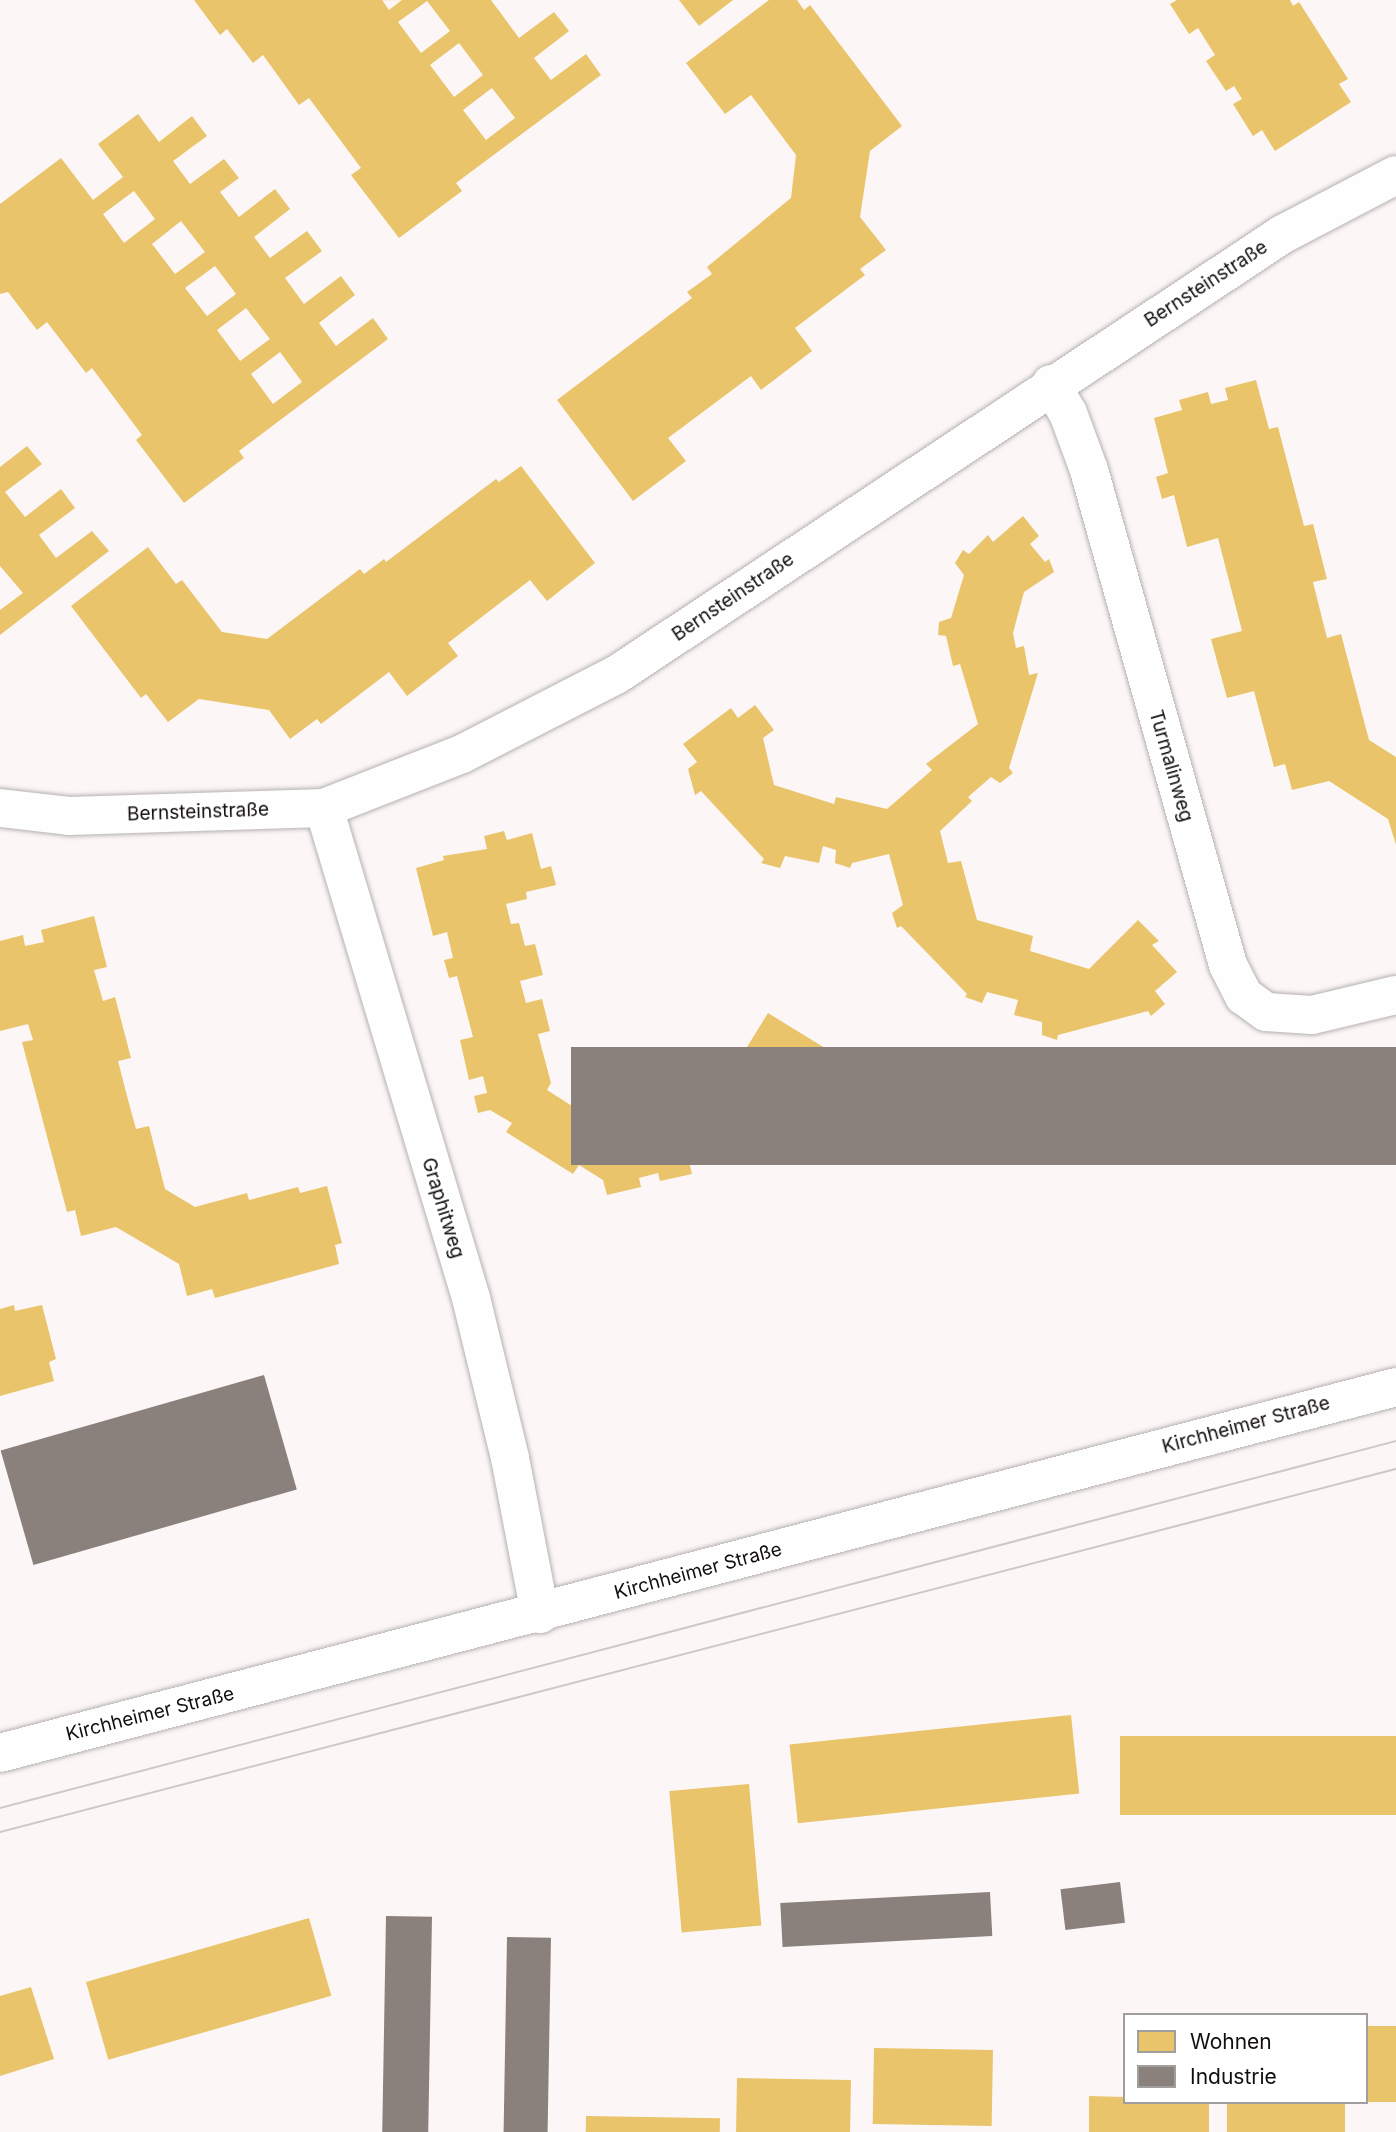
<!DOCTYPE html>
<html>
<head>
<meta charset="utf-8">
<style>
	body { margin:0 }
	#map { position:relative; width:1396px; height:2132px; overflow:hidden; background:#fcf7f6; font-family:Inter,sans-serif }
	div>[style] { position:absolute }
	.homes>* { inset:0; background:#e9c46a; transform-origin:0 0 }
	.industry>* { inset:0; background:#8a817c; transform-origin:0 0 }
	.roads { filter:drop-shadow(0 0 2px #b6b1b1) drop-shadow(0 0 2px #b6b1b1) }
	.minor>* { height:38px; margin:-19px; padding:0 19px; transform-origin:19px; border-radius:19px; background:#fffefe }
	.secondary>* { height:38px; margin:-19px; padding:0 19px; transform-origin:19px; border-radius:19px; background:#fffefe }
	.tram>* { height:2px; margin:-1px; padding:0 1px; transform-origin:1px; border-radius:1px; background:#cbc9c9 }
	span { translate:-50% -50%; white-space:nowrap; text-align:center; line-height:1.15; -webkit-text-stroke:7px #fff; paint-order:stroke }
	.street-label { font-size:19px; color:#120e0d }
	.legend { position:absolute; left:1123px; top:2013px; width:245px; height:91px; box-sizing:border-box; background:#fff; border:2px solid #a09f9e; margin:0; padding:9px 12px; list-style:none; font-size:21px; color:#120e0d }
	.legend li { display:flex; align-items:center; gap:14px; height:35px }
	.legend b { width:35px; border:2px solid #a09f9e }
</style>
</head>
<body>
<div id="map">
	<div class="homes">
		<div style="clip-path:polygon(evenodd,194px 0,382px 0,389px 10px,402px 0,491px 0,519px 38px,554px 12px,569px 31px,534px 58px,551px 80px,586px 54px,601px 75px,456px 183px,462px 191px,399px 238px,351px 175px,361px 168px,309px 98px,299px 105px,263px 55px,253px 63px,227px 29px,220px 35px,194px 0,427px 1px,450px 31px,421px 53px,398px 22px,427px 1px,194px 0,459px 43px,483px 75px,454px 97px,430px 65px,459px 43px,194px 0,492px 88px,515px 118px,486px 140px,463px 110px,492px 88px)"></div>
		<div style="clip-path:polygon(679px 0,733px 0,699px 26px)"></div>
		<div style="clip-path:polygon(769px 0,797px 0,804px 10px,810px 5px,902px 126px,870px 151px,860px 217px,886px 250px,860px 269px,865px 275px,795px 328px,812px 351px,761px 390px,751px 376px,668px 438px,686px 461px,633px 501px,557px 400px,692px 298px,687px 292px,712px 274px,707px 267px,791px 198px,796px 155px,751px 95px,725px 114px,686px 63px)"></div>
		<div style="clip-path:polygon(1177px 0,1290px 0,1293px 6px,1299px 2px,1348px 79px,1339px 84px,1351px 102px,1275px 151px,1262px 130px,1253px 136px,1233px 104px,1242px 99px,1234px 86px,1226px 91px,1206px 61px,1215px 55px,1198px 28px,1189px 34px,1170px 4px)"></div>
		<div style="clip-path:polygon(evenodd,138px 114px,159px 142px,192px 116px,207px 136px,173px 161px,190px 184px,224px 159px,239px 178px,220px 192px,239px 217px,275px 189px,290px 209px,254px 237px,270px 258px,307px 231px,322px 251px,285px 278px,304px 304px,341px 276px,355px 295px,319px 323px,336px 346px,373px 318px,388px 339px,239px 451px,244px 458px,184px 503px,136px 440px,142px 435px,92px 368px,86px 373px,47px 322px,37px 330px,8px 292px,0 294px,0 204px,61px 158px,93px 200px,123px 177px,98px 144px,138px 114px,134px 191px,155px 219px,124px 243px,103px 214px,134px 191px,138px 114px,181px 221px,205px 252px,175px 274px,152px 244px,181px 221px,138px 114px,215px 266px,236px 294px,207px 316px,185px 288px,215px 266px,138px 114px,246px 308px,270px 339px,240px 361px,217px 330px,246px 308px,138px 114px,280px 352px,302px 382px,273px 404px,251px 374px,280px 352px)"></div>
		<div style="clip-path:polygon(1256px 380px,1269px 429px,1278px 427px,1304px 526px,1313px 524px,1327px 579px,1313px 582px,1327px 638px,1341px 634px,1369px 740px,1396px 757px,1396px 845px,1388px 819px,1329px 781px,1292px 790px,1285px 764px,1274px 767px,1254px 691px,1227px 698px,1211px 639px,1242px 631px,1218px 538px,1187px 547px,1174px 495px,1162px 499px,1156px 477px,1168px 473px,1154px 418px,1182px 410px,1179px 400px,1208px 392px,1211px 404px,1228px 400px,1225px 388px)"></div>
		<div style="clip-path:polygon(27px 446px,42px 464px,5px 492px,25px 517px,61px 489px,75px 508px,39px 535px,56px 558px,92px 531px,109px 551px,0 635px,0 610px,23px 593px,0 566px,0 467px)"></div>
		<div style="clip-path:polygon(521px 466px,595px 563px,547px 601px,530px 580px,448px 643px,458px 656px,407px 696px,389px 672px,321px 724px,317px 719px,290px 739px,269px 710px,199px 699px,168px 722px,146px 694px,141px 698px,71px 606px,148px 547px,176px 584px,182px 580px,222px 632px,267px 639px,360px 569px,364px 574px,384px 559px,386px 562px,496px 479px,499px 482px)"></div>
		<div style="clip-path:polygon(1023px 516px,1039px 536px,1030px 544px,1045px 562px,1049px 559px,1054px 572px,1024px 592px,1013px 633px,1016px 648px,1024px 646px,1029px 675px,1038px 673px,1009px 768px,1013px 773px,1000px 783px,991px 777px,968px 797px,972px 801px,940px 831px,948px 863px,961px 861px,977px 920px,1033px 936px,1030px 951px,1089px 969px,1138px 920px,1159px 941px,1152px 945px,1177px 972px,1155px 991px,1165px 1004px,1151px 1016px,1148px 1011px,1058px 1035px,1057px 1040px,1042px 1035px,1042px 1022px,1014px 1015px,1018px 1000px,987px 992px,982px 1003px,965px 997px,967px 994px,901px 926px,897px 928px,892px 913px,903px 905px,889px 854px,852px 863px,850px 868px,835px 863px,836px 850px,823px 846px,819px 863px,785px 856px,780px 868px,761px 863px,764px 859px,701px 791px,695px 795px,688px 769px,697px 762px,683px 744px,731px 708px,738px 718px,755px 705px,774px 730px,763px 738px,774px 785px,834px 804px,836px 797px,887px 809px,932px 770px,926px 764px,978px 724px,960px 664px,953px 666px,946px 636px,938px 635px,939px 622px,951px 618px,964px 575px,955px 563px,963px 550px,969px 554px,988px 535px,993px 542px)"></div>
		<div style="clip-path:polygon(504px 831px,507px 840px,532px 833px,541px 869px,551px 866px,556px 885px,526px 892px,527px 899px,506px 904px,511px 924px,519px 923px,525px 946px,535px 944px,543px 975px,520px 981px,526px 1003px,542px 999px,550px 1031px,538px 1034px,551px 1083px,547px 1090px,591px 1118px,597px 1107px,731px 1073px,768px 1013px,851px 1064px,874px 1058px,888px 1115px,851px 1124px,849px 1116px,832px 1120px,836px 1136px,801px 1145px,799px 1137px,784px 1141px,787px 1149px,751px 1158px,747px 1142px,688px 1157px,692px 1174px,660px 1181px,658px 1173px,639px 1178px,641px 1187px,607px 1195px,603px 1180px,579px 1165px,573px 1174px,506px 1132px,512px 1123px,490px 1110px,478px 1113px,474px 1096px,487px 1093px,483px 1076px,469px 1080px,460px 1040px,473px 1037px,457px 976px,449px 978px,444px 960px,453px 958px,447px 932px,433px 936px,416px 868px,444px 860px,443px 856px,487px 849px,484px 836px)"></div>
		<div style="clip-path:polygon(94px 916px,107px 967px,94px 970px,103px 1001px,115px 997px,131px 1058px,118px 1061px,127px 1096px,136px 1129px,149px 1126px,165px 1189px,195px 1207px,247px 1193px,249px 1200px,298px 1187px,300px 1193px,327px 1186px,342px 1243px,335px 1245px,339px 1264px,215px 1298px,212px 1289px,187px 1296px,179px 1264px,116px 1227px,81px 1236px,75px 1210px,67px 1212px,22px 1042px,33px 1040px,28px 1024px,0 1031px,0 941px,23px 935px,25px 946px,44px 942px,41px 930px)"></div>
		<div style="clip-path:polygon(14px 1305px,15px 1311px,42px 1305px,56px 1359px,49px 1362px,54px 1381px,0 1396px,0 1309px)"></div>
		<div style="left:1071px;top:1715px;width:79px;height:283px;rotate:84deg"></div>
		<div style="left:1396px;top:1736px;width:79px;height:276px;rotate:90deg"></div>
		<div style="left:749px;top:1784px;width:142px;height:80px;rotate:85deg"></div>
		<div style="left:309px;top:1918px;width:81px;height:232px;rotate:74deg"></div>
		<div style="clip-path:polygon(31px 1987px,54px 2059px,0 2076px,0 1996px)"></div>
		<div style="left:1366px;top:2026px;width:30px;height:76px"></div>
		<div style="left:874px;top:2048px;width:119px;height:76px;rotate:1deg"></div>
		<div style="left:737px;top:2078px;width:114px;height:54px;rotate:1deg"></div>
		<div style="clip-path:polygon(1089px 2096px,1125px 2097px,1125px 2102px,1209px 2102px,1209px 2132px,1089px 2132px)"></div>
		<div style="left:1227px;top:2102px;width:118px;height:30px"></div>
		<div style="left:586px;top:2116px;width:134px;height:16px;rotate:1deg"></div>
	</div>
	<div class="industry">
		<div style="left:1396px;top:1047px;width:118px;height:825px;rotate:90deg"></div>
		<div style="left:264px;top:1375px;width:119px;height:274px;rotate:74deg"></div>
		<div style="left:1120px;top:1882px;width:41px;height:60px;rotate:83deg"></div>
		<div style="left:990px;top:1892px;width:44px;height:210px;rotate:87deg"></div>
		<div style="left:386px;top:1916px;width:46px;height:216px;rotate:1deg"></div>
		<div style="left:507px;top:1937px;width:44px;height:195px;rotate:1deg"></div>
	</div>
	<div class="roads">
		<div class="minor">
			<div style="left:1051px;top:384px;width:34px;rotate:60deg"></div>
			<div style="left:1068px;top:413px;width:61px;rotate:69.8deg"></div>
			<div style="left:1089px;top:470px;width:514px;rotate:74.31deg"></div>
			<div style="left:1228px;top:965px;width:35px;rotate:63deg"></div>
			<div style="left:1244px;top:996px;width:27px;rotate:36deg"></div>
			<div style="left:1266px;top:1012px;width:46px;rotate:3.7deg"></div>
			<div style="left:1312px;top:1015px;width:86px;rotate:-13.4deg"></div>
			<div style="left:0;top:808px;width:69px;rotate:6.6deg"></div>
			<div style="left:69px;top:816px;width:255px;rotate:-1.8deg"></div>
			<div style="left:324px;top:808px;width:148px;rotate:-21.4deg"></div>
			<div style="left:462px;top:754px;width:173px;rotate:-27.2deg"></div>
			<div style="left:616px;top:675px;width:800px;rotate:-33.47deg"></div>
			<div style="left:1283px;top:234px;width:127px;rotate:-27.6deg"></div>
			<div style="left:324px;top:808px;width:512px;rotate:73.3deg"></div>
			<div style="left:471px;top:1298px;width:165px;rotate:76.3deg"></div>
			<div style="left:510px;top:1458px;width:159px;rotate:79.1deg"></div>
		</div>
		<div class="secondary">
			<div style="left:0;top:1753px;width:1443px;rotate:-14.69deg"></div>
		</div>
	</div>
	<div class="tram">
		<div style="left:0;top:1808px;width:1443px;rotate:-14.73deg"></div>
		<div style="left:0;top:1832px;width:1442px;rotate:-14.58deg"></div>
	</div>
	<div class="street-label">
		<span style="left:1206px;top:284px;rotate:-33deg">Bernsteinstraße</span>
		<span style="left:733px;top:597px;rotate:-34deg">Bernsteinstraße</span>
		<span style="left:1171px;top:766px;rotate:74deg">Turmalinweg</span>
		<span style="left:198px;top:812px;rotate:-2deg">Bernsteinstraße</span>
		<span style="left:443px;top:1208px;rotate:73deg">Graphitweg</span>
		<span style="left:1246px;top:1425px;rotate:-15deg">Kirchheimer Straße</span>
		<span style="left:698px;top:1571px;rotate:-15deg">Kirchheimer Straße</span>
		<span style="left:150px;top:1714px;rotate:-14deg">Kirchheimer Straße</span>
	</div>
	<ul class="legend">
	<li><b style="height:19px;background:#e9c46a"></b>Wohnen</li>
	<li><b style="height:19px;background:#8a817c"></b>Industrie</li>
	</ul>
</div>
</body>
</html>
